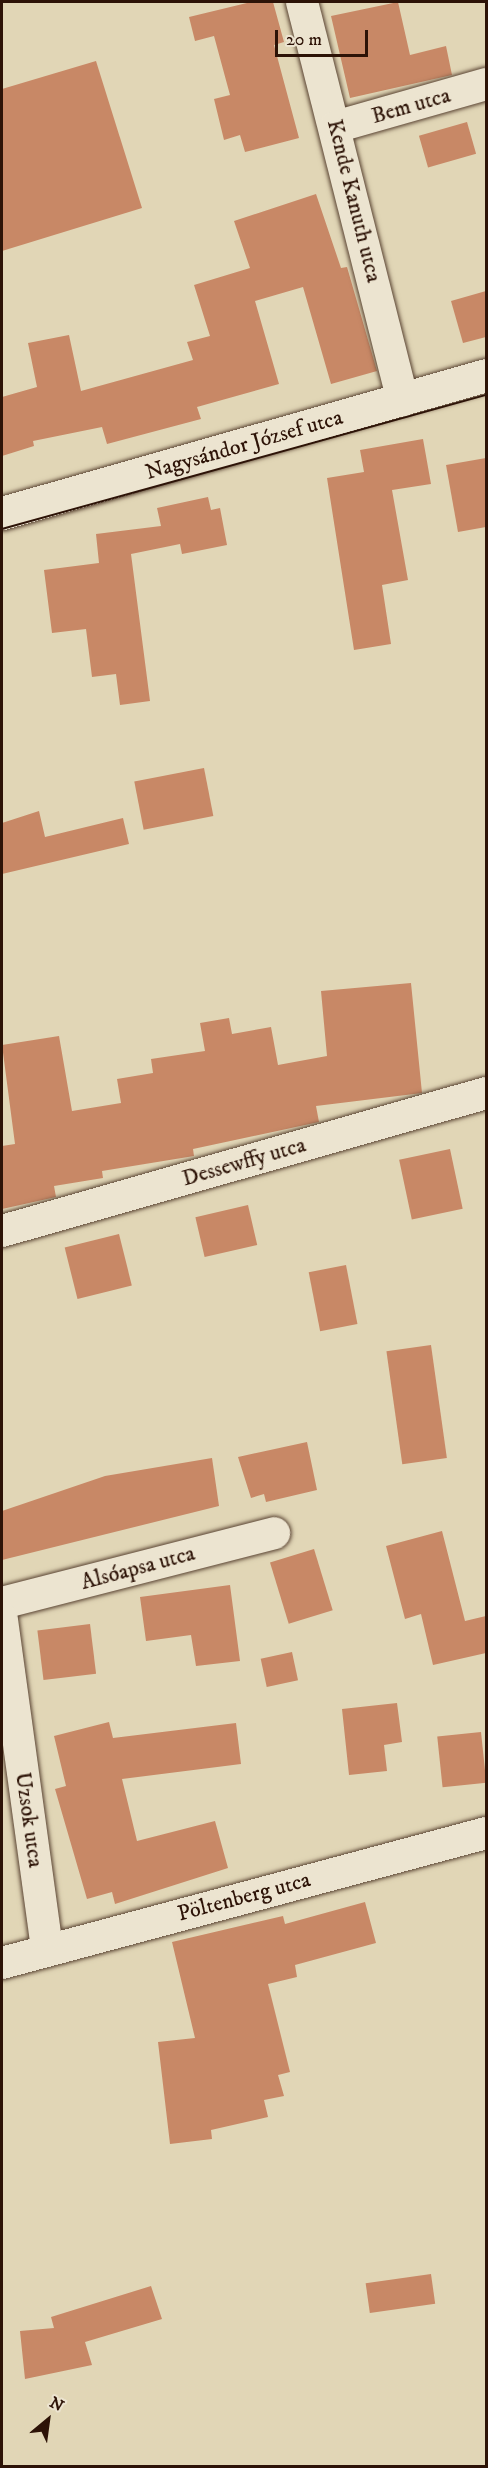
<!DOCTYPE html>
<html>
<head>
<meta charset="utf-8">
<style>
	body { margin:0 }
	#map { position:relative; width:488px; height:2468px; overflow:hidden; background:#e1d6b6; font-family:"IM FELL DW Pica",serif }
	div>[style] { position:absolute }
	.building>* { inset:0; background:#c88866; transform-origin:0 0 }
	.roads { filter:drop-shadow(0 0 2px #5a4433) drop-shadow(0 0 2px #5a4433) }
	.street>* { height:32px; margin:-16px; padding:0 16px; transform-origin:16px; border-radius:16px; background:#ece4d0 }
	.secondary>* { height:33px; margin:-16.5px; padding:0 16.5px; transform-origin:16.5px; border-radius:16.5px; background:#ece4d0 }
	.tram>* { height:1.5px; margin:-0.75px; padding:0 0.75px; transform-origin:0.75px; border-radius:0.75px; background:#2d1307 }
	span { translate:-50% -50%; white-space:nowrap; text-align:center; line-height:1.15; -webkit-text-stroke:4.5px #ece4d0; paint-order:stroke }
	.street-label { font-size:22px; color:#2d1307 }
	.frame { position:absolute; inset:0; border:3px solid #2d1307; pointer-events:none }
	.north { position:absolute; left:18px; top:2390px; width:60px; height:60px; -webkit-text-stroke:4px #ece4d0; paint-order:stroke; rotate:29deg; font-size:16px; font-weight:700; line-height:24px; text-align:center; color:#2d1307 }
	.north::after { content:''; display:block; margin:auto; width:21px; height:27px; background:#2d1307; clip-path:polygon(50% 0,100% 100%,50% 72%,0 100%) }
	.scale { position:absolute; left:275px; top:30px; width:93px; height:27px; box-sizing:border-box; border:3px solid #2d1307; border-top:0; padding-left:8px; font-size:18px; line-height:21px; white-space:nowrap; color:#2d1307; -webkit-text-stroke:4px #ece4d0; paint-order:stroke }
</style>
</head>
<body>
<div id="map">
	<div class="building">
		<div style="clip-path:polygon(251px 2px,273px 2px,284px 42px,274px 45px,299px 138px,245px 152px,240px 135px,224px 140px,214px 99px,230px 95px,214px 36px,195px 41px,189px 17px)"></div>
		<div style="clip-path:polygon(398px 2px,410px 55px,446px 46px,452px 75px,350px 98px,331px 16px)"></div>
		<div style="clip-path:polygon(96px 61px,142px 208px,2px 251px,2px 89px)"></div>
		<div style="left:467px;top:122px;width:33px;height:50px;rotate:74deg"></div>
		<div style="clip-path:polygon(316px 194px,341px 268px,347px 267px,377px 371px,331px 384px,303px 287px,255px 301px,279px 384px,197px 407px,201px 419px,107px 444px,102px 427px,33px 441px,34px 446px,2px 456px,2px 397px,37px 387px,28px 343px,69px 335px,81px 391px,193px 360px,187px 342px,210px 336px,194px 285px,250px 268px,234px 221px)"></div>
		<div style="clip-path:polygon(486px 291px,486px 337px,463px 343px,451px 301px)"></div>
		<div style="clip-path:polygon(423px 439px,431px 484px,392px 490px,408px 580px,382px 585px,391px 644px,354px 650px,327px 478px,364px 472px,360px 450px)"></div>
		<div style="clip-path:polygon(486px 458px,486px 527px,458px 532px,446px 465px)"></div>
		<div style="clip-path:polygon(208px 497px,211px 510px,220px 508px,227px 545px,182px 554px,180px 544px,131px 554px,150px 701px,120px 705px,116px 674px,92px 677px,86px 629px,52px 633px,44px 570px,99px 563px,96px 534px,161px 526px,157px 508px)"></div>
		<div style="left:204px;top:768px;width:49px;height:71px;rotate:79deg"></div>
		<div style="clip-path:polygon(39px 811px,45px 837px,123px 818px,129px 844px,2px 874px,2px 823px)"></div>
		<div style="clip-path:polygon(411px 983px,422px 1093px,316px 1106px,319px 1122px,193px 1149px,194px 1156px,102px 1171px,103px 1178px,54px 1186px,56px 1197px,2px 1209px,2px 1146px,15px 1144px,2px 1045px,59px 1036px,72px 1111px,121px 1103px,117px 1079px,153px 1073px,151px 1059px,205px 1051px,200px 1023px,229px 1018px,232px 1034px,271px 1027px,278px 1065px,327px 1056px,321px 991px)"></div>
		<div style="left:450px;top:1149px;width:61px;height:52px;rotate:78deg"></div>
		<div style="left:248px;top:1205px;width:41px;height:54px;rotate:77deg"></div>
		<div style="left:119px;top:1234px;width:53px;height:56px;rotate:76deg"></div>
		<div style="left:346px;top:1265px;width:60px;height:38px;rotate:79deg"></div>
		<div style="left:431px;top:1345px;width:114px;height:45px;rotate:82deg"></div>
		<div style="clip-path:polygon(307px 1442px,317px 1490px,266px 1502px,264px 1494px,251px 1498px,238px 1457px)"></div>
		<div style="clip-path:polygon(212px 1458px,219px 1506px,2px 1560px,2px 1511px,105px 1476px)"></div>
		<div style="clip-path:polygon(442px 1531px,465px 1621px,486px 1616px,486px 1653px,433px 1665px,421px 1614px,405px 1619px,386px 1546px)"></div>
		<div style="left:314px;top:1549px;width:64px;height:46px;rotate:73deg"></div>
		<div style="clip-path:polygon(230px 1585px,240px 1661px,196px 1666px,191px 1635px,146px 1641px,140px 1597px)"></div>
		<div style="left:90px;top:1624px;width:50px;height:53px;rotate:83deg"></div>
		<div style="left:292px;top:1652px;width:29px;height:32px;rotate:78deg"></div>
		<div style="clip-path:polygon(397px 1703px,402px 1742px,384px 1745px,387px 1771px,349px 1775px,342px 1709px)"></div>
		<div style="clip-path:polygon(109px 1722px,113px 1738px,236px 1723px,241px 1764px,122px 1779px,137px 1841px,215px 1821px,228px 1868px,115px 1904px,112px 1892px,87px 1899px,55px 1789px,66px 1786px,54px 1736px)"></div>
		<div style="left:481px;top:1732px;width:51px;height:44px;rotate:84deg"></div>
		<div style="clip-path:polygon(365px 1902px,376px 1943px,295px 1965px,297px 1977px,268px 1984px,290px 2072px,278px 2075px,284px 2096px,264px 2100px,268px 2117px,211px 2130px,212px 2139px,170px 2144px,158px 2042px,195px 2038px,172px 1942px,283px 1916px,285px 1924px)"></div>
		<div style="left:431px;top:2274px;width:30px;height:66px;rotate:82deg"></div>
		<div style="clip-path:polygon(151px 2286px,162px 2319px,85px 2342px,92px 2365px,25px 2379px,20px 2331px,54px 2328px,51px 2317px)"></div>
	</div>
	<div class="roads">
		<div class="street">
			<div style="left:302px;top:2px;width:411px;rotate:75.8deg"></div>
			<div style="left:335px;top:127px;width:157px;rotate:-15.9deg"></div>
			<div style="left:2px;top:1231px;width:503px;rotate:-15.91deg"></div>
			<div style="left:2px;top:1603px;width:281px;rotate:-14.4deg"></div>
			<div style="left:2px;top:1620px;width:332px;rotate:82.2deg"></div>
			<div style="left:2px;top:1963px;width:501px;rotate:-15.03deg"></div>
		</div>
		<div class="secondary">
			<div style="left:2px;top:513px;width:503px;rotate:-15.91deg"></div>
		</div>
	</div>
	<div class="tram">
		<div style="left:2px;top:529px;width:502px;rotate:-15.48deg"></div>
	</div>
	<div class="street-label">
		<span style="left:411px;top:106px;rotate:-16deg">Bem utca</span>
		<span style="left:354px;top:201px;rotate:76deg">Kende Kanuth utca</span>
		<span style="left:244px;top:445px;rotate:-16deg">Nagysándor József utca</span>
		<span style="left:244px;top:1162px;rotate:-16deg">Dessewffy utca</span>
		<span style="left:138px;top:1568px;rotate:-15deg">Alsóapsa utca</span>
		<span style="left:29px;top:1820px;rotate:82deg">Uzsok utca</span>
		<span style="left:244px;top:1897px;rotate:-15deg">Pöltenberg utca</span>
	</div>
	<div class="frame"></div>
	<div class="north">N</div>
	<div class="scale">20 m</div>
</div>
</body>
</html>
